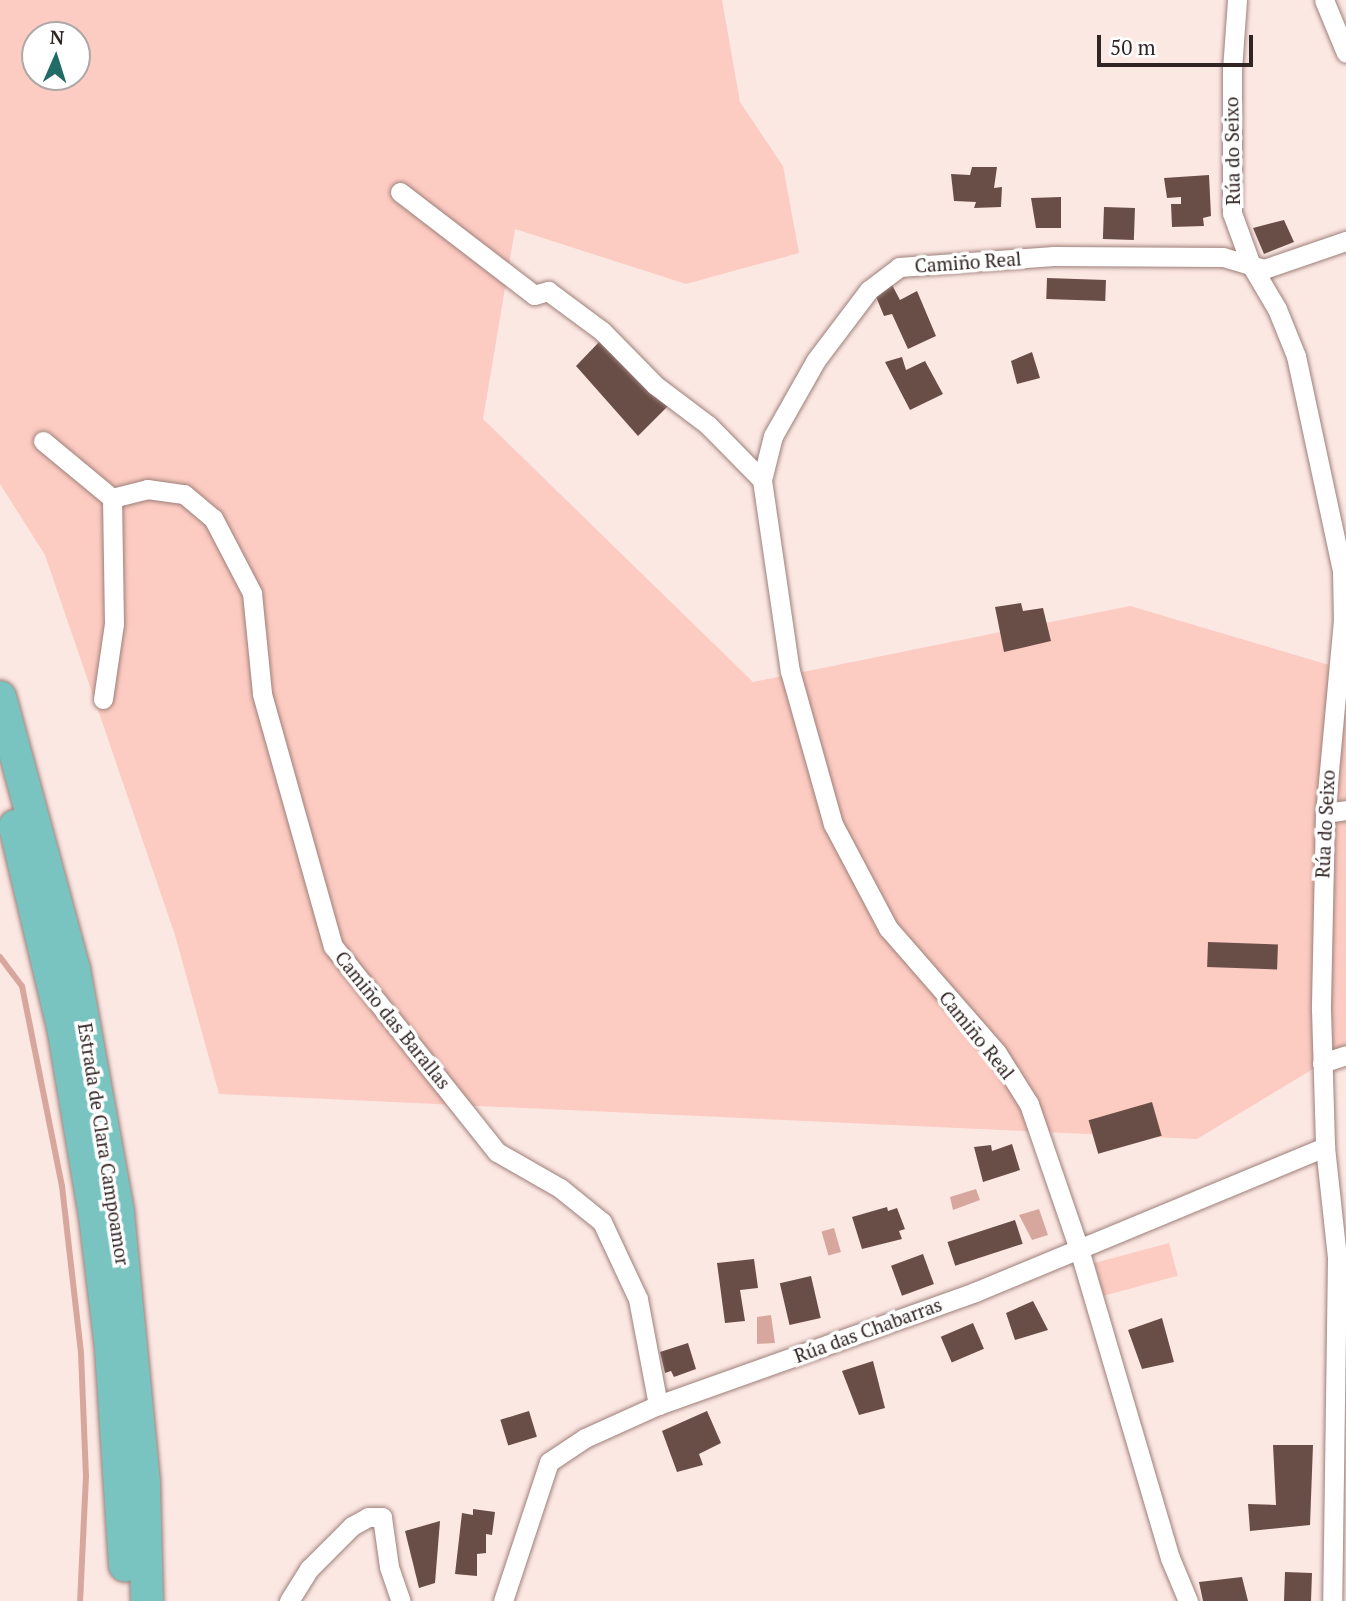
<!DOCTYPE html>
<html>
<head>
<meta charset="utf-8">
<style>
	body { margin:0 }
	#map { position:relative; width:1346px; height:1601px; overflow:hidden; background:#fce8e3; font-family:"PT Serif",serif }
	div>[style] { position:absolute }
	.green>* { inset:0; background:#fccbc1; transform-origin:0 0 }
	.water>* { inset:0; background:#d7a79d; transform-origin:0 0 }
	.stream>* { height:6px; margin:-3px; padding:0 3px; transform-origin:3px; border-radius:3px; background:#d7a79d }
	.building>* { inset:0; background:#694e48; transform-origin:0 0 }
	.roads { filter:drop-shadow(0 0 2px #9d7f79) drop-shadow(0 0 2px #9d7f79) }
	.minor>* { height:19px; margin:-9.5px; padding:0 9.5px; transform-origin:9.5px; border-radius:9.5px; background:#fff }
	.primary>* { height:32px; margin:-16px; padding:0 16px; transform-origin:16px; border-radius:16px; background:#79c4c0 }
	span { translate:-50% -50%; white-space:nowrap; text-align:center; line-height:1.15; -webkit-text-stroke:7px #fff; paint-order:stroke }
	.street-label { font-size:19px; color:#312523 }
	.north { position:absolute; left:21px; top:21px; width:70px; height:70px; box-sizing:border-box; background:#fff; border:2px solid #ada8a7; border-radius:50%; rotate:3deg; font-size:19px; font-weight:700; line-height:28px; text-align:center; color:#312523 }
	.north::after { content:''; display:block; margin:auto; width:24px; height:32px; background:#216c67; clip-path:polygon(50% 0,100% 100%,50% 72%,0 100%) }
	.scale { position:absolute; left:1097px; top:35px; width:156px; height:32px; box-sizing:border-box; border:4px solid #312523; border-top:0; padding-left:9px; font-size:21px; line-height:24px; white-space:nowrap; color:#312523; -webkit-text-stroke:5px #fff; paint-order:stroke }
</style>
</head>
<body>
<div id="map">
	<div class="green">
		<div style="clip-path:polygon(evenodd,0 0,722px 0,740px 102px,783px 166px,799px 253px,686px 284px,515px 229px,483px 419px,753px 682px,1130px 606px,1346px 670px,1346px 1049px,1197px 1139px,219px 1094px,175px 935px,45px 555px,0 484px,0 0,35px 35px,77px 35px,77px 77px,35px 77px,35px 35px)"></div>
		<div style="left:1169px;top:1243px;width:34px;height:77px;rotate:75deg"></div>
	</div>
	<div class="water">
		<div style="clip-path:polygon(976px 1189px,980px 1200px,953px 1210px,950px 1197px)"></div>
		<div style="clip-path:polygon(1039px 1209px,1048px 1235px,1032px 1240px,1019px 1215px)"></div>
		<div style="left:834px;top:1228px;width:25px;height:13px;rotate:74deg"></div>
		<div style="clip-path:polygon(771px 1315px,775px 1343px,757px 1344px,757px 1317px)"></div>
	</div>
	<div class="stream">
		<div style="left:0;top:957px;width:36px;rotate:53deg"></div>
		<div style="left:22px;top:986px;width:204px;rotate:78.7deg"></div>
		<div style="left:62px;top:1186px;width:168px;rotate:83.5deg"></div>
		<div style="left:81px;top:1353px;width:123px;rotate:87.7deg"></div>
		<div style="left:86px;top:1476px;width:125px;rotate:92.7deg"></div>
	</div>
	<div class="building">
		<div style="clip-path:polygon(972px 167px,997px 167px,994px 188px,1002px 187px,1001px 207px,974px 208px,976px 202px,954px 201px,951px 174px,970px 175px)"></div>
		<div style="clip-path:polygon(1209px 175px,1211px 216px,1203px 218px,1204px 226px,1172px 227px,1171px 204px,1181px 204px,1181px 197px,1167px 198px,1164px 178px)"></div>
		<div style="clip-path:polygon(1061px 197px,1061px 228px,1036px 228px,1031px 198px)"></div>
		<div style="left:1104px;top:207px;width:31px;height:32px;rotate:2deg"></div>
		<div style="clip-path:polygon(1284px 220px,1294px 242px,1264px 254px,1253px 228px)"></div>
		<div style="left:1047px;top:278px;width:59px;height:21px;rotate:2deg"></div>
		<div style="clip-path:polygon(890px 281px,900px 300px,917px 291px,936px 336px,908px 349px,892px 314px,884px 316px,874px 292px)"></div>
		<div style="clip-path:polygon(601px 340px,668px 406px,638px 436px,576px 366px)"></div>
		<div style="clip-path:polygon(1032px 352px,1040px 378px,1017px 384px,1011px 361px)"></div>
		<div style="clip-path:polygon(902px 357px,906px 370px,925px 361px,943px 394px,910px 410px,885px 362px)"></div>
		<div style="clip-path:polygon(1021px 603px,1023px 611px,1043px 608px,1051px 641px,1004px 652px,995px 607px)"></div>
		<div style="left:1208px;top:942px;width:70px;height:25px;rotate:2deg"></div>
		<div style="left:1152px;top:1102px;width:35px;height:66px;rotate:74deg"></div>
		<div style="clip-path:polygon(1012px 1144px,1020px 1170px,983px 1182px,974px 1147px,991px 1145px,992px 1151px)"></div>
		<div style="clip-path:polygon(887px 1207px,888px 1211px,897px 1208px,905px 1229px,899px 1231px,902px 1239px,862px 1249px,852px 1217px)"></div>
		<div style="left:1015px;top:1220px;width:25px;height:71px;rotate:72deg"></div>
		<div style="left:923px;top:1254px;width:32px;height:34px;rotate:70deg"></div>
		<div style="clip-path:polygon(754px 1259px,758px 1288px,740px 1290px,745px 1321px,725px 1323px,717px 1263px)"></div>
		<div style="left:811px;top:1276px;width:43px;height:32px;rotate:77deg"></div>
		<div style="clip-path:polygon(1033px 1301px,1048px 1330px,1015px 1340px,1006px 1313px)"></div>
		<div style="clip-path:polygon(1162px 1318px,1174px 1362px,1142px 1369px,1128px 1330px)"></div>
		<div style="left:973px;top:1323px;width:28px;height:35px;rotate:67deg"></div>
		<div style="clip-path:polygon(688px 1343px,696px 1369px,674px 1377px,671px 1371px,665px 1373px,660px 1352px)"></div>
		<div style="clip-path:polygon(873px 1361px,885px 1408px,859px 1415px,842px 1371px)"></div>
		<div style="left:529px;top:1411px;width:27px;height:30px;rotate:73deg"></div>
		<div style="clip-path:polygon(707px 1411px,721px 1443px,699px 1454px,703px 1465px,677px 1472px,662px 1431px)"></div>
		<div style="clip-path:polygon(1273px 1445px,1313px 1445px,1310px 1525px,1250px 1531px,1248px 1504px,1276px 1505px)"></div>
		<div style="clip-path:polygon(473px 1509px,495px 1512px,492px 1535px,486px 1534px,486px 1553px,477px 1554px,477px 1576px,455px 1574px,462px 1513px,473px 1515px)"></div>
		<div style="clip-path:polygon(440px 1521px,435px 1583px,419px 1588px,405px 1531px)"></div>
		<div style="left:1285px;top:1572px;width:27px;height:29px;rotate:2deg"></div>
		<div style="clip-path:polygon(1242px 1577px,1248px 1601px,1203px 1601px,1199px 1582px)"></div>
	</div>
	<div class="roads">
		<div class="minor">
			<div style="left:1237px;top:0;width:69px;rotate:94.1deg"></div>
			<div style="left:1232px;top:69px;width:144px;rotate:90deg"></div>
			<div style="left:1232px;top:213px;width:55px;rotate:69.9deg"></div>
			<div style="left:1251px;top:265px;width:51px;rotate:59.4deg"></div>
			<div style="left:1277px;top:309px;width:51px;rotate:68deg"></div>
			<div style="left:1296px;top:356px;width:219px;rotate:77.9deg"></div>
			<div style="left:1342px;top:570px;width:50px;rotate:88.9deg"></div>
			<div style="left:1343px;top:620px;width:194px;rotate:95.3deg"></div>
			<div style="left:1325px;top:813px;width:196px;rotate:91.2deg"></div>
			<div style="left:1321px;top:1009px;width:138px;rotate:88.3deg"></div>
			<div style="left:1325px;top:1147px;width:112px;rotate:83.8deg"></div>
			<div style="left:1337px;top:1258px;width:343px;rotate:90.8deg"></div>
			<div style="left:1324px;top:0;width:57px;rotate:67.5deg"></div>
			<div style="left:400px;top:192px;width:169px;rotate:37.5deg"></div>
			<div style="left:534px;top:295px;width:15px;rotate:-16deg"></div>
			<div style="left:548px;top:291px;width:67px;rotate:36.5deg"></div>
			<div style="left:602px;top:331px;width:76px;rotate:45.5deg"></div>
			<div style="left:655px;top:385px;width:66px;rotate:37deg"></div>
			<div style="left:708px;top:425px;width:77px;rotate:45.5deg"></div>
			<div style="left:762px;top:480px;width:45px;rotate:-76deg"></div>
			<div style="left:773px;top:436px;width:87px;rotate:-60.5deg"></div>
			<div style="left:816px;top:360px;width:88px;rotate:-52.9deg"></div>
			<div style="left:869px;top:290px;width:38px;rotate:-37deg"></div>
			<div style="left:899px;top:267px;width:155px;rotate:-4.1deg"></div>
			<div style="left:1054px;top:256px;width:169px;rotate:0.3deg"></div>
			<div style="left:1223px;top:257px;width:43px;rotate:16.3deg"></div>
			<div style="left:1264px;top:269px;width:87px;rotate:-18.9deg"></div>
			<div style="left:43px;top:441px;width:89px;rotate:39.6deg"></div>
			<div style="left:762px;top:480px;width:193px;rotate:81.7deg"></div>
			<div style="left:790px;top:671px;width:159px;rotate:74.3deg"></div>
			<div style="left:833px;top:824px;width:118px;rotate:62.1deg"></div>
			<div style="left:888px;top:928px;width:166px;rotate:48.9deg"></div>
			<div style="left:997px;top:1053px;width:60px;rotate:57.9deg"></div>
			<div style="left:1029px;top:1104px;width:153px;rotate:71deg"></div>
			<div style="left:1079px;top:1249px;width:322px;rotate:73.6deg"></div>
			<div style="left:1170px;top:1558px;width:47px;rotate:67.3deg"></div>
			<div style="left:103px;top:699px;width:76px;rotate:-81.7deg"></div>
			<div style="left:114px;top:624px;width:126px;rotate:-90.9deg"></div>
			<div style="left:112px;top:498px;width:36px;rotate:-14deg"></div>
			<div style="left:147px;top:489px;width:37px;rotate:8deg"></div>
			<div style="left:184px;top:494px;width:38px;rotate:40deg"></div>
			<div style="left:213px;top:518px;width:85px;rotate:62.5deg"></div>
			<div style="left:252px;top:593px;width:101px;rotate:84.3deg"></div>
			<div style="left:262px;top:694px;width:262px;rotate:74.3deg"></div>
			<div style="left:333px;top:946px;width:263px;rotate:51.5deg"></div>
			<div style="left:497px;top:1152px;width:73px;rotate:29.7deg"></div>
			<div style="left:560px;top:1188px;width:54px;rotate:39deg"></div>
			<div style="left:602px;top:1222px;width:85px;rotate:64.9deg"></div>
			<div style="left:638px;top:1299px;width:108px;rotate:79.3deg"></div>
			<div style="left:1325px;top:813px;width:21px;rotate:-8deg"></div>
			<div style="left:1322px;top:1063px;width:25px;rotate:-18deg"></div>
			<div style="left:289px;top:1601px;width:38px;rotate:-58deg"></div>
			<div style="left:309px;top:1569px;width:61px;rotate:-45deg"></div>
			<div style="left:352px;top:1526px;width:18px;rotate:-29deg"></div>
			<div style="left:368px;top:1517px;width:14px"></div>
			<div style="left:382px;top:1517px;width:50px;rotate:82deg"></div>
			<div style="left:389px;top:1567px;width:36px;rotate:71deg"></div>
			<div style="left:503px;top:1601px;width:146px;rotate:-71.7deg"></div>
			<div style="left:549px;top:1462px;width:43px;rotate:-33.7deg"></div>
			<div style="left:585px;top:1438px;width:80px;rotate:-24.3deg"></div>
			<div style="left:658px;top:1405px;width:337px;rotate:-19.6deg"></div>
			<div style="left:975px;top:1292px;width:379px;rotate:-22.5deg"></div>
		</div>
		<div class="primary">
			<div style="left:0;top:697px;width:282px;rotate:74.8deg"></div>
			<div style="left:74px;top:969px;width:247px;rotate:79.7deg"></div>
			<div style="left:118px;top:1212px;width:272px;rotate:84.5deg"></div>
			<div style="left:144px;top:1483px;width:118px;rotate:88.5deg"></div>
			<div style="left:15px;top:826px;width:207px;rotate:76.6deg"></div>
			<div style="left:63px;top:1027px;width:192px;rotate:80.4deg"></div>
			<div style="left:95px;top:1216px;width:134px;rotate:83.1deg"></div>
			<div style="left:111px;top:1349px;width:217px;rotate:86.3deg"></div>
		</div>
	</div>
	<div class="street-label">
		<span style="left:1232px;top:151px;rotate:-91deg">Rúa do Seixo</span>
		<span style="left:968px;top:262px;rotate:-4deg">Camiño Real</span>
		<span style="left:1325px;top:824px;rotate:-87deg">Rúa do Seixo</span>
		<span style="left:393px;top:1020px;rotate:51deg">Camiño das Barallas</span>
		<span style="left:977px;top:1035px;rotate:51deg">Camiño Real</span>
		<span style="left:104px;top:1144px;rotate:81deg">Estrada de Clara Campoamor</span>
		<span style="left:868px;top:1330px;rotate:-20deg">Rúa das Chabarras</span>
	</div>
	<div class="north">N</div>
	<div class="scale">50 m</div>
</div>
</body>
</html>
